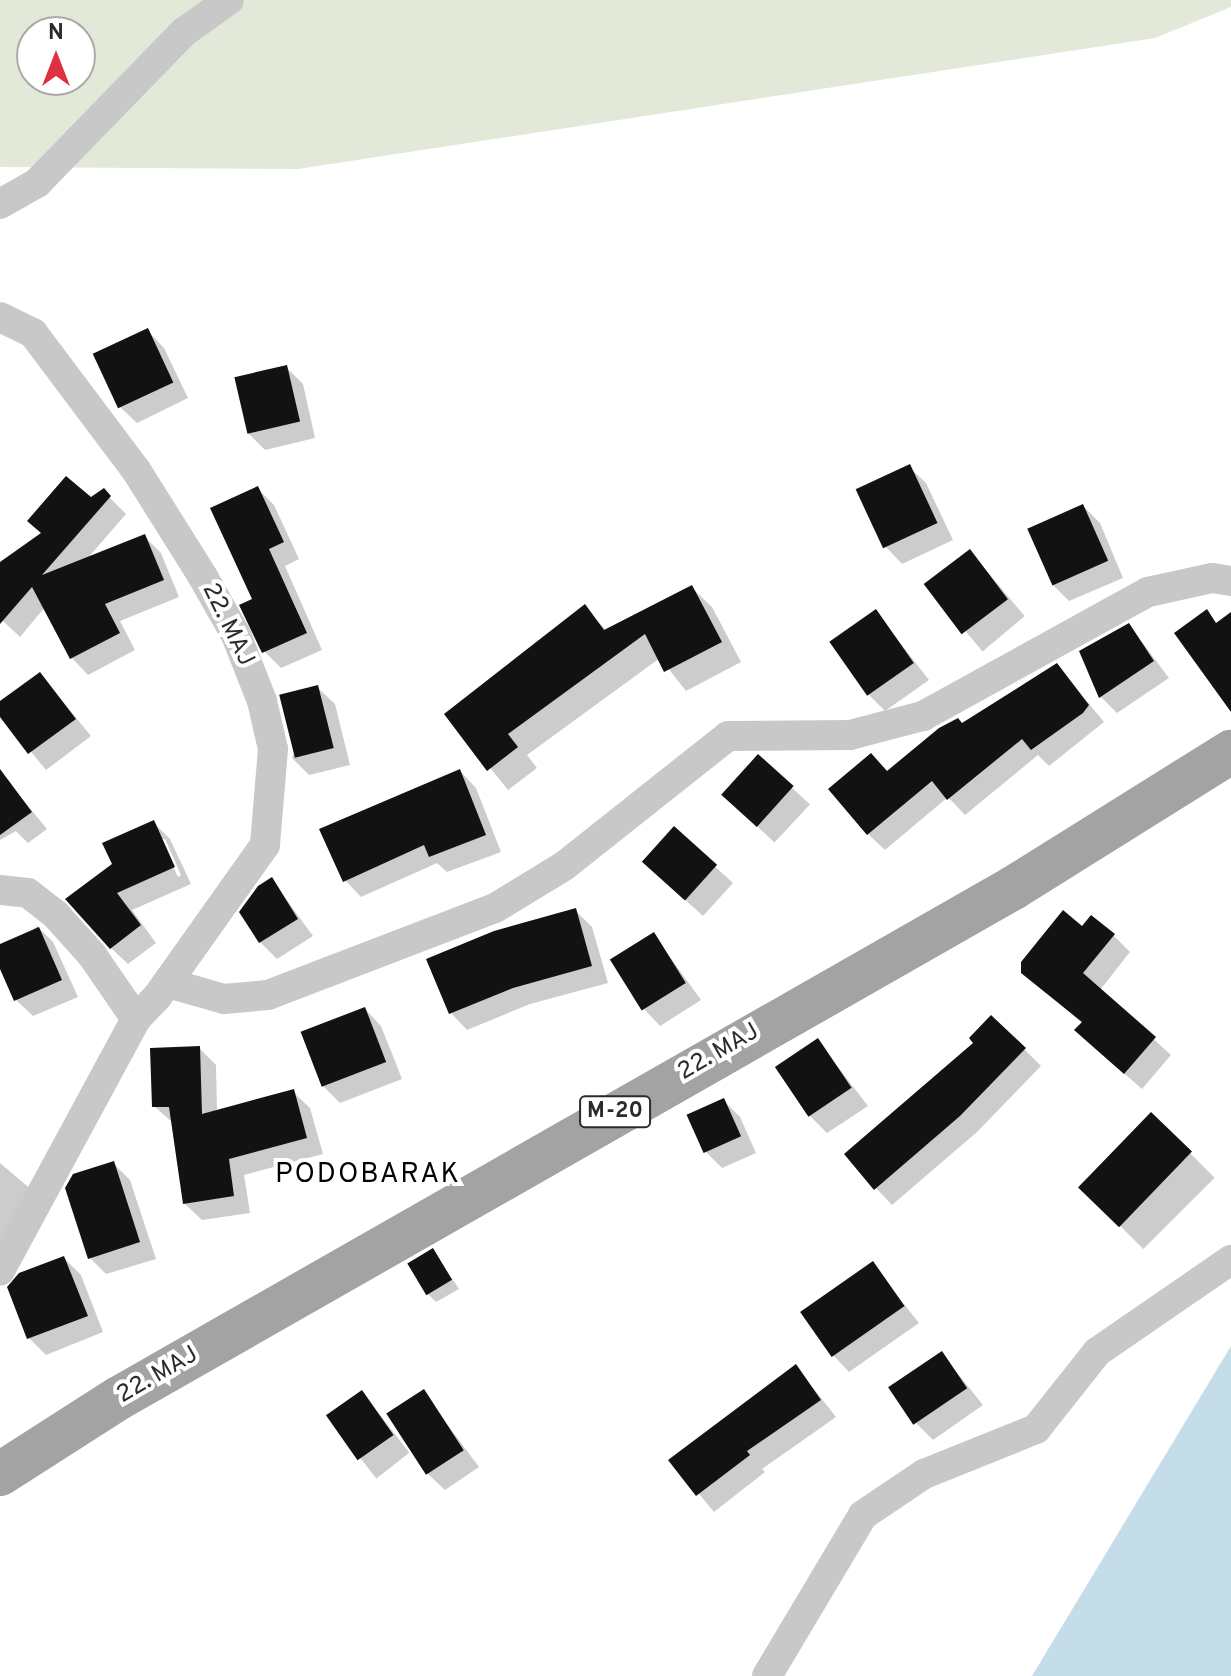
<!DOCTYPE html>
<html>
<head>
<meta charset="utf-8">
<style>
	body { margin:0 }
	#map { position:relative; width:1231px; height:1676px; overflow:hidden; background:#fff; font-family:Overpass,sans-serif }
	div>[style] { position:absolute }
	.green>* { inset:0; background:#e2e9d9 }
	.water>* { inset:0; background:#c5dce9 }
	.shadow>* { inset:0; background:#0003; transform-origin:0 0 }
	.building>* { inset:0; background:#121212; transform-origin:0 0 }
	.minor>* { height:30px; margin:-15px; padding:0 15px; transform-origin:15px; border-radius:15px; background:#c8c8c8 }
	.primary>* { height:44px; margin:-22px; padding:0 22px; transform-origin:22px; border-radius:22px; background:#a3a3a3 }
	span { translate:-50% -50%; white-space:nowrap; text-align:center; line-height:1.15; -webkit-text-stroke:8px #fff; paint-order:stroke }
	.shield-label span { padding:2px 6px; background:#fff; border:2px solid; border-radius:6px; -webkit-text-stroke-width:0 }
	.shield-label { font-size:22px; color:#2b2b2b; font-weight:700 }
	.street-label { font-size:24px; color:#2b2b2b }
	.quarter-label { font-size:28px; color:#000; letter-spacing:2px }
	.north { position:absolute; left:16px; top:16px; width:80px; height:80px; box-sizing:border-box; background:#fff; border:2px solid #aaa; border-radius:50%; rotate:0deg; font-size:22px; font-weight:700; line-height:32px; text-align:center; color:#2b2b2b }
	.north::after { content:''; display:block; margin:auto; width:28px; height:36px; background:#df3140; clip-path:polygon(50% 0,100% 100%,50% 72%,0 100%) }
</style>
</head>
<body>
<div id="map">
	<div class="green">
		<div style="clip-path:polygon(evenodd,0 0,1231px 0,1231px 7px,1155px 38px,298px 169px,0 167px,0 0,32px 32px,80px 32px,80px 80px,32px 80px,32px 32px)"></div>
	</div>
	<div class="water">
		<div style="clip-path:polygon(1231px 1346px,1231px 1676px,1032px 1676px)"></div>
	</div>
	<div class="shadow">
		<div style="clip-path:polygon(148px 331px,164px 348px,188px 398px,137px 423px,120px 407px)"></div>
		<div style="clip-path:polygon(286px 367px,303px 384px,315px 438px,265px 450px,248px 433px)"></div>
		<div style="clip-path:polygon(909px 467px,926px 483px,953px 540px,902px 564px,886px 547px)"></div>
		<div style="clip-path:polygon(257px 488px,274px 505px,299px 559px,285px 566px,322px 650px,281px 668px,264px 651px,255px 600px)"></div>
		<div style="clip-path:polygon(103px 491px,126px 514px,87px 559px,144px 536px,161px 553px,179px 597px,120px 621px,135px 650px,88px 675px,72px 658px,45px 607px,20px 637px,3px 621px,0 565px)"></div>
		<div style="clip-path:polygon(1083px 506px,1100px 523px,1123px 578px,1069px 601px,1053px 585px)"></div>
		<div style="left:970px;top:551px;width:85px;height:55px;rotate:50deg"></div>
		<div style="clip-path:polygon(691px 587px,712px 607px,741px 662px,686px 691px,660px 658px,527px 755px,537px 768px,508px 790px,447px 714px,584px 607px,607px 631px)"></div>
		<div style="clip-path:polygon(876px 612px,929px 680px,885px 711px,868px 694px)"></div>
		<div style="clip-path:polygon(1129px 625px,1169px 678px,1117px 713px,1101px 697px,1081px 652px)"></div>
		<div style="clip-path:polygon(1057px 665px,1104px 722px,1049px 766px,1038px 755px,965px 815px,948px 797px,885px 850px,868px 834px,888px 772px)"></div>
		<div style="clip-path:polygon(40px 674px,91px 736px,46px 770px,0 714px,0 704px)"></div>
		<div style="clip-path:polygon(318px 688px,335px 704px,350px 765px,309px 775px,292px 758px)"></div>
		<div style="left:758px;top:756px;width:71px;height:52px;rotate:43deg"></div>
		<div style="clip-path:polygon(460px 771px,476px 788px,501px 852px,447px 872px,437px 863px,361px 897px,345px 880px)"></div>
		<div style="clip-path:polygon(0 772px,47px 829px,28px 843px,16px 831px,0 840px)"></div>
		<div style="clip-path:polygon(evenodd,153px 822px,170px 839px,191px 884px,132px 910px,156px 943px,128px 964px,111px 948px,114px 865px,153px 822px,160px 839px,165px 839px,181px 875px,178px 877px,160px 839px)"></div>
		<div style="clip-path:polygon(674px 829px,733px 883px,703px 916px,661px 878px)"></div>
		<div style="clip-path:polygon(272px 880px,313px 936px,277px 959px,260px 942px)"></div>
		<div style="clip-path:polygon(576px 911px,592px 927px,608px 983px,530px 1004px,467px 1030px,451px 1013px)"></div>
		<div style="clip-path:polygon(37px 926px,53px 942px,78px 997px,33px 1016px,16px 1000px,0 962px)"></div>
		<div style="clip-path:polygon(1082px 929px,1113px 935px,1130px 952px,1100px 990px,1171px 1055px,1142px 1089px,1094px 1047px,1083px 1024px,1023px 972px)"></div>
		<div style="clip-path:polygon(654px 935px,701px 1000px,660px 1026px,644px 1009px)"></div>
		<div style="clip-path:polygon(365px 1009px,381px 1026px,402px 1079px,340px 1103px,323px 1086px)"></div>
		<div style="clip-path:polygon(992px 1017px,1041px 1066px,977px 1132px,892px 1205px,876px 1188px)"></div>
		<div style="clip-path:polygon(818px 1041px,868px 1106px,827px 1133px,810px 1116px)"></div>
		<div style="clip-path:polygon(199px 1048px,216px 1065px,217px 1112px,293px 1092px,310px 1108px,323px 1154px,244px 1175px,250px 1213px,202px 1220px,185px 1204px,173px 1123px,154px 1106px)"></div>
		<div style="clip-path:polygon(723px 1100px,740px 1117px,756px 1153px,722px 1168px,705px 1151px)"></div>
		<div style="left:1151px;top:1114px;width:90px;height:101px;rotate:45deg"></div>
		<div style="clip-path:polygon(0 1163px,40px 1197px,0 1249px)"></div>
		<div style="clip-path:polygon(113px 1163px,130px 1180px,156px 1259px,106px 1274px,90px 1258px)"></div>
		<div style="clip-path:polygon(433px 1250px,459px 1289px,436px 1302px,428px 1294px)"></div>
		<div style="clip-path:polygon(64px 1258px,81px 1275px,103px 1332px,46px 1355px,29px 1338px)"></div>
		<div style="clip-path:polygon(872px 1264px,919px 1323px,849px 1372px,833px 1355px)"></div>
		<div style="clip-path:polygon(942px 1354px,983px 1405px,933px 1440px,916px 1423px)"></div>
		<div style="clip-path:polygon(796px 1366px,836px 1417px,762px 1469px,765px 1472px,714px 1512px,671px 1460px)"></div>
		<div style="left:362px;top:1392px;width:77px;height:42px;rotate:52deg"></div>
		<div style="clip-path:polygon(423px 1392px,479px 1467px,445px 1490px,428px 1474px)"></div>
	</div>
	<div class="building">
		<div style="left:148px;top:328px;width:60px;height:61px;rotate:65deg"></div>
		<div style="left:287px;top:365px;width:58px;height:54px;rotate:77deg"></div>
		<div style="left:910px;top:464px;width:65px;height:60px;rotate:65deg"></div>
		<div style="clip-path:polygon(66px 476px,91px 497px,104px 488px,111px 496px,42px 575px,145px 534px,164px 580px,105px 604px,120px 633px,70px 659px,32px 587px,0 624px,0 562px,41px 533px,27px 521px)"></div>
		<div style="clip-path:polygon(258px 486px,284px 542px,269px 549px,307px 633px,262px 653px,239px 605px,252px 599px,210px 508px)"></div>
		<div style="left:1083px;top:504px;width:62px;height:61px;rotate:66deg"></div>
		<div style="left:970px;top:549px;width:63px;height:58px;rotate:53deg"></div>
		<div style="clip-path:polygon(692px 585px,722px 642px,664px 672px,645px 634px,508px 734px,518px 747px,487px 771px,444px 714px,585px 604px,604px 630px)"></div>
		<div style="left:876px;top:609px;width:66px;height:57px;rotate:55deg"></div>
		<div style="clip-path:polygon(1207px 609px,1216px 623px,1231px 612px,1231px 712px,1174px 633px)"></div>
		<div style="clip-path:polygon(1129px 623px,1154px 661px,1099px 698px,1079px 651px)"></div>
		<div style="clip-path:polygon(1057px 663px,1089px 705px,1083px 713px,1031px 750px,1022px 739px,947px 800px,932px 781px,867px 835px,828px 789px,871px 753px,887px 771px,939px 728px,958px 718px,962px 723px)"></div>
		<div style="clip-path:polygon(40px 672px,76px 719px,28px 754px,0 717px,0 701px)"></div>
		<div style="left:318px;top:685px;width:65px;height:40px;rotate:76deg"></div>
		<div style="left:758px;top:754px;width:48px;height:55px;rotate:42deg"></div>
		<div style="clip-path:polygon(0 769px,32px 812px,0 835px)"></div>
		<div style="clip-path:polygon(460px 769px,486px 835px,429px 857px,424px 845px,343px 882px,319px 829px)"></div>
		<div style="clip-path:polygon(154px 820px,175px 867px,117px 893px,141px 925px,110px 949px,65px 899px,112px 864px,102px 843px)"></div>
		<div style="left:674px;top:826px;width:58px;height:48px;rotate:42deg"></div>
		<div style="clip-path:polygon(272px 877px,298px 919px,259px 943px,239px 912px,258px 886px)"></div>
		<div style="clip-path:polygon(576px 908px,592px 966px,513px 988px,449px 1014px,426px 959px,494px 931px)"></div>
		<div style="clip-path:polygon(1063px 910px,1082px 926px,1091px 915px,1115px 934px,1083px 973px,1156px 1037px,1124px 1074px,1074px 1030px,1082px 1022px,1021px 973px,1021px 962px)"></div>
		<div style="clip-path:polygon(39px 927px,62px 980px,14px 1001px,0 969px,0 944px)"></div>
		<div style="left:654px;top:932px;width:60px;height:52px;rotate:58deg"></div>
		<div style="left:365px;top:1007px;width:59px;height:69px;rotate:69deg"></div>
		<div style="clip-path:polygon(991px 1015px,1026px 1048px,960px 1116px,874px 1190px,844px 1154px,973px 1043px,969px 1038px)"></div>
		<div style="left:818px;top:1038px;width:60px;height:52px;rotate:56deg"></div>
		<div style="clip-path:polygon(200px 1046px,202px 1114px,294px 1089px,307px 1138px,229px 1159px,234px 1196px,183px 1204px,169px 1107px,152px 1107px,150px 1048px)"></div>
		<div style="left:724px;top:1098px;width:42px;height:41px;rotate:66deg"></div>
		<div style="left:1151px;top:1112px;width:57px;height:105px;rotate:44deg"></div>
		<div style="clip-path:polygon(114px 1161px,140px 1242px,88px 1259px,65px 1188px,73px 1174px)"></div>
		<div style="left:433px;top:1248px;width:37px;height:30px;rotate:59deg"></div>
		<div style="clip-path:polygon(64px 1256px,88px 1316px,27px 1339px,7px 1287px,19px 1273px)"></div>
		<div style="left:873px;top:1261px;width:55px;height:89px;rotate:55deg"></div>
		<div style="left:942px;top:1351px;width:45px;height:65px;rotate:56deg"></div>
		<div style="clip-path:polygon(796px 1364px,821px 1400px,747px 1451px,750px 1455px,696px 1496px,668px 1460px)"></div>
		<div style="left:424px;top:1389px;width:73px;height:45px;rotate:57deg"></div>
		<div style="left:362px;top:1390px;width:55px;height:44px;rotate:55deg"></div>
	</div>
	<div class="minor">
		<div style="left:0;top:204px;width:43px;rotate:-29.6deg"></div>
		<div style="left:37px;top:183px;width:211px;rotate:-45.8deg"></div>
		<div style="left:184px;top:32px;width:55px;rotate:-35.4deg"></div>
		<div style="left:0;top:317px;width:37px;rotate:26deg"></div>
		<div style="left:33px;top:333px;width:171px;rotate:53.1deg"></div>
		<div style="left:136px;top:470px;width:126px;rotate:57.9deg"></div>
		<div style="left:203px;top:577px;width:67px;rotate:60.4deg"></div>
		<div style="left:236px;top:635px;width:71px;rotate:68.5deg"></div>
		<div style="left:262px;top:701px;width:49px;rotate:77.1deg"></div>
		<div style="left:273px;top:749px;width:96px;rotate:94.8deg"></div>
		<div style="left:265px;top:845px;width:186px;rotate:125.4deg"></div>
		<div style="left:157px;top:997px;width:30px;rotate:134deg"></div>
		<div style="left:136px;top:1019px;width:286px;rotate:118.4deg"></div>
		<div style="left:0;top:890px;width:28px;rotate:6deg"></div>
		<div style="left:28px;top:893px;width:36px;rotate:38deg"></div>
		<div style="left:56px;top:915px;width:54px;rotate:48deg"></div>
		<div style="left:92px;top:955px;width:78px;rotate:55.5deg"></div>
		<div style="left:168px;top:983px;width:58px;rotate:15.9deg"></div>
		<div style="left:224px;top:999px;width:44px;rotate:-5.2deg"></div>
		<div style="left:268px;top:995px;width:243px;rotate:-21deg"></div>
		<div style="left:495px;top:908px;width:81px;rotate:-31.3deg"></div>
		<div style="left:564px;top:866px;width:209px;rotate:-38.4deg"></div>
		<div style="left:728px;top:736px;width:122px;rotate:-0.5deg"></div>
		<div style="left:850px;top:735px;width:75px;rotate:-14.6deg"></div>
		<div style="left:923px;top:716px;width:257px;rotate:-28.9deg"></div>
		<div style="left:1148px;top:592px;width:66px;rotate:-12.3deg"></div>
		<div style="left:1212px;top:578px;width:19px;rotate:9deg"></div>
		<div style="left:767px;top:1676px;width:187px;rotate:-59.2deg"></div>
		<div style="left:863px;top:1515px;width:73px;rotate:-33.9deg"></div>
		<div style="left:924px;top:1474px;width:121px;rotate:-21.9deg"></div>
		<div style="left:1036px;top:1429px;width:98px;rotate:-51.6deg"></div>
		<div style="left:1097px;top:1352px;width:163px;rotate:-34.5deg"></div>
	</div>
	<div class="primary">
		<div style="left:0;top:1474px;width:141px;rotate:-32.6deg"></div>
		<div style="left:119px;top:1398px;width:1029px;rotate:-29.7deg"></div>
		<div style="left:1013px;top:888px;width:257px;rotate:-32deg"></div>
	</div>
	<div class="shield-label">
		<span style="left:615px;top:1112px">M-20</span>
	</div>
	<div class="street-label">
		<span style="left:227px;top:625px;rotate:64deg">22. MAJ</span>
		<span style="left:719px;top:1053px;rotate:-30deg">22. MAJ</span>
		<span style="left:158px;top:1376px;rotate:-30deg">22. MAJ</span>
	</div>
	<div class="quarter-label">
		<span style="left:368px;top:1175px">PODOBARAK</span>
	</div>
	<div class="north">N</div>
</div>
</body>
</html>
